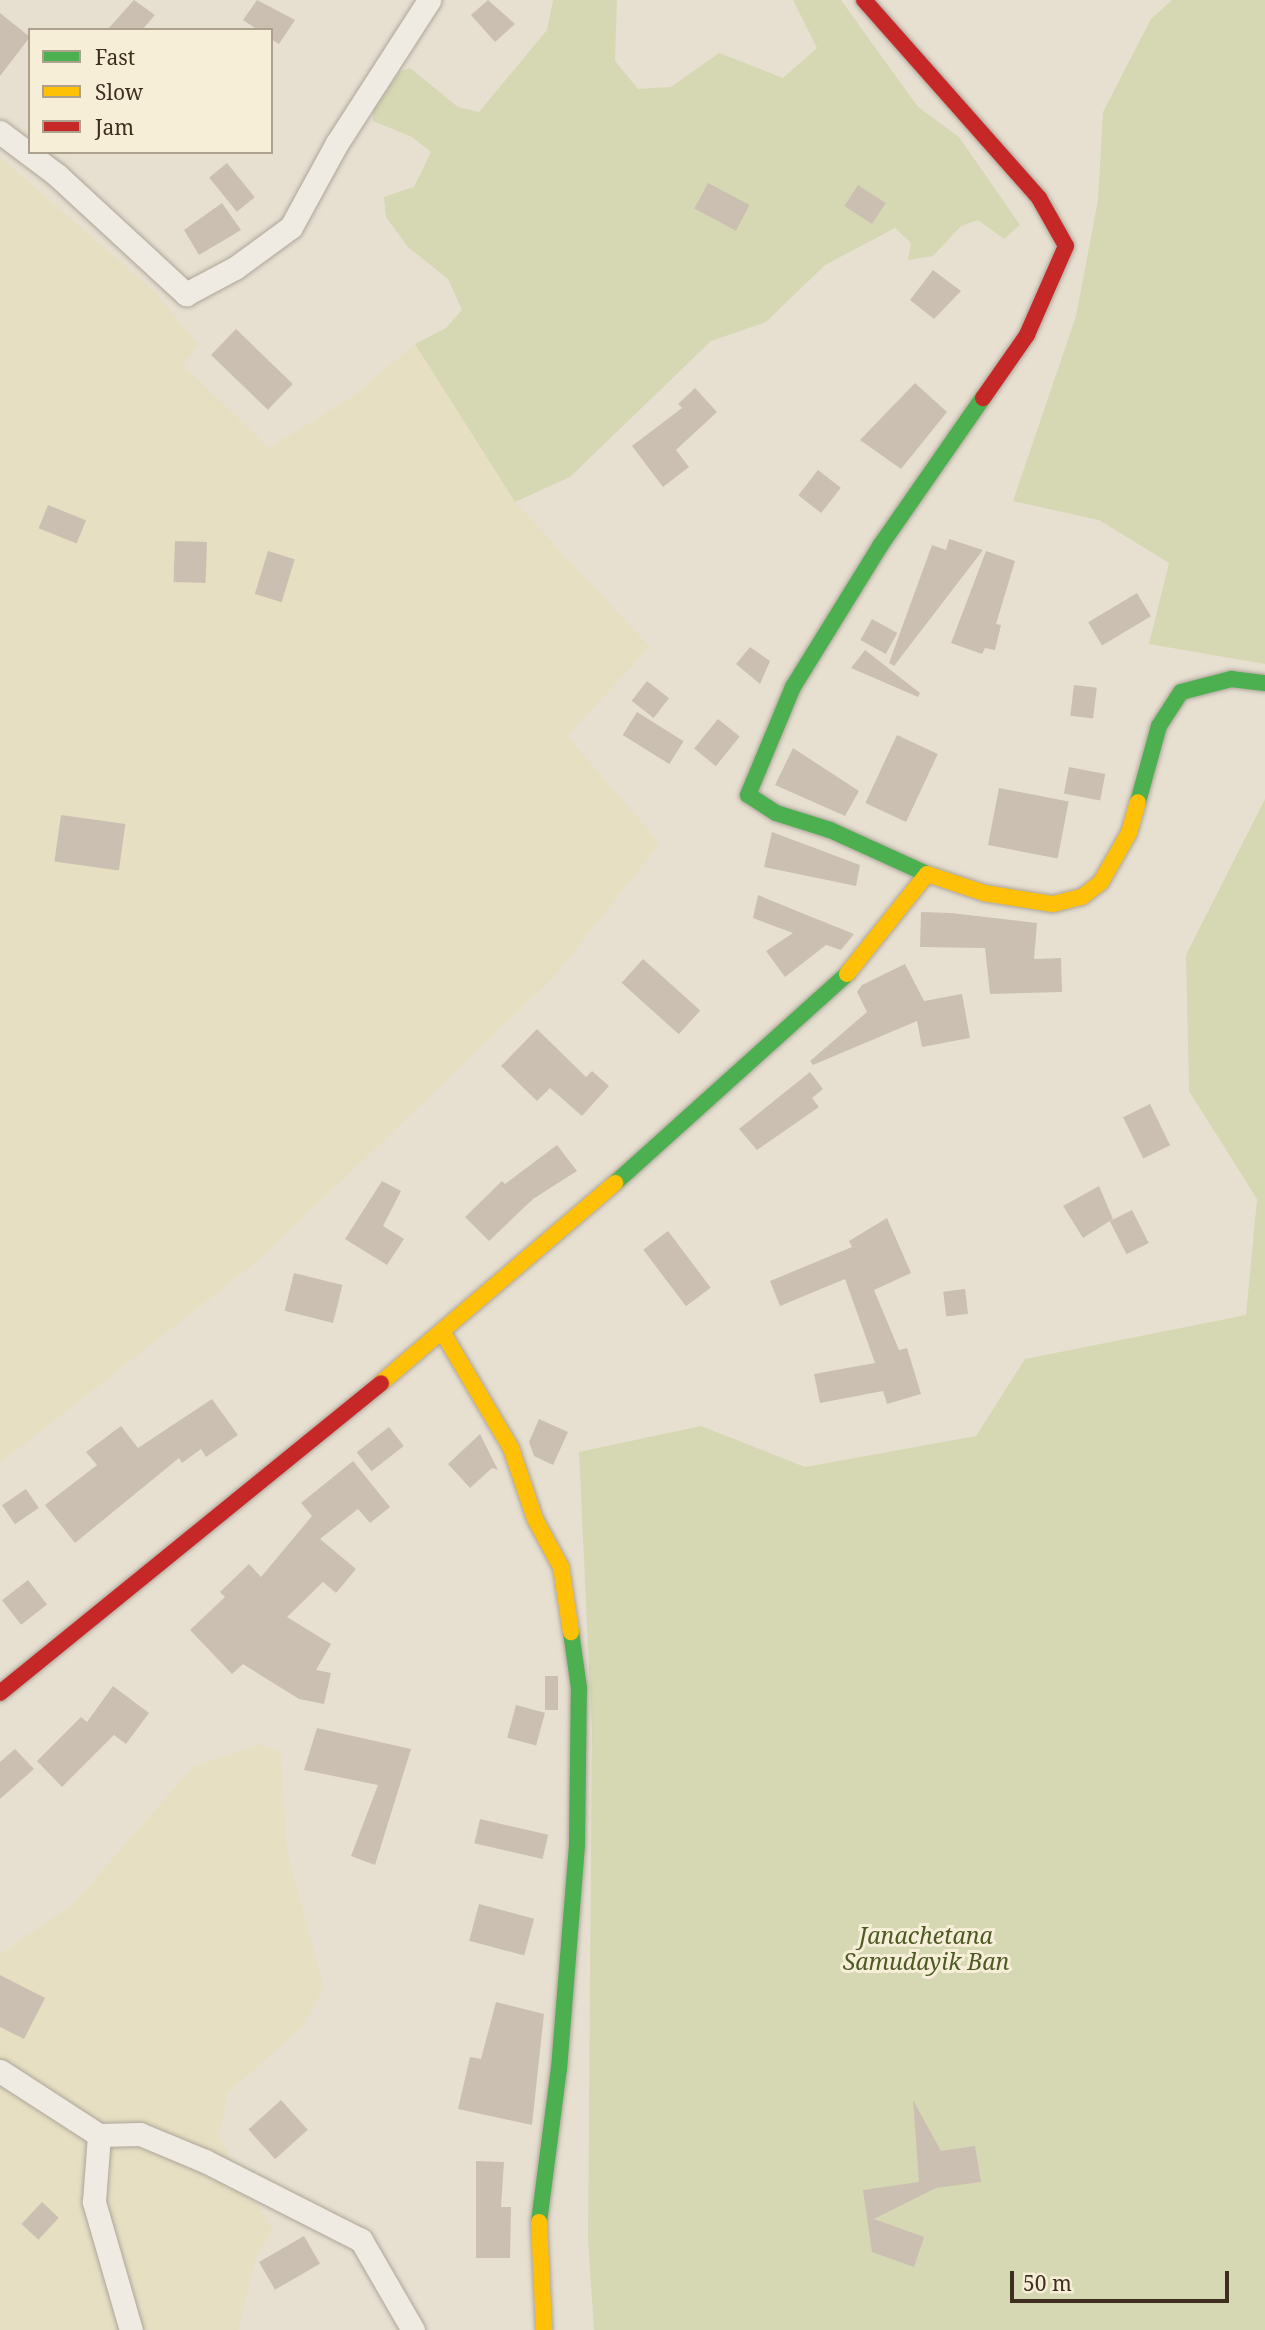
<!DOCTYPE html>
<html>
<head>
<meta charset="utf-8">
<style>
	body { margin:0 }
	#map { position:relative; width:1265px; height:2330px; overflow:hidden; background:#e7e0d1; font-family:"Noto Serif",serif }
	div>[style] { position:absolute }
	.farmland>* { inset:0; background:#e6dfc2 }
	.green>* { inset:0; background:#d6d7b3 }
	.building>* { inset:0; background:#cbbfb2; transform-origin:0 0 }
	.roads { filter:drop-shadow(0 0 2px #ada599) drop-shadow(0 0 2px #ada599) }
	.street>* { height:23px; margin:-11.5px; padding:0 11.5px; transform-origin:11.5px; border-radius:11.5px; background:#efebe3 }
	.fast>* { height:16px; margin:-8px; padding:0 8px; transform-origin:8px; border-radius:8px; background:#4caf50 }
	.slow>* { height:16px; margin:-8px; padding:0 8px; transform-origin:8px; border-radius:8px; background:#ffc107 }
	.jam>* { height:16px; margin:-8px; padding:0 8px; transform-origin:8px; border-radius:8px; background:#c62828 }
	span { translate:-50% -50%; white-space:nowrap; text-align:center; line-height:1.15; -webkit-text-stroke:6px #f7eed8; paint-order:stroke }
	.park-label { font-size:23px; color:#4d5a26; font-style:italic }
	.legend { position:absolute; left:28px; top:28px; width:245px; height:126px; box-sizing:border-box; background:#f7eed8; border:2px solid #ada18e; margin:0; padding:9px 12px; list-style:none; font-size:21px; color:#3d2e20 }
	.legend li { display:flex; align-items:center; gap:14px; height:35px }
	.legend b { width:35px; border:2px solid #ada18e }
	.scale { position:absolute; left:1010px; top:2271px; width:219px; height:32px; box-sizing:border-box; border:4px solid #3d2e20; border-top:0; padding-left:9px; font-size:21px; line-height:24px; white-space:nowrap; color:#3d2e20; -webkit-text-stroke:5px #f7eed8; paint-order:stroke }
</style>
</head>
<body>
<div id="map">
	<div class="farmland">
		<div style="clip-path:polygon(0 157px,153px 290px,199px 345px,183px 365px,269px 448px,350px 398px,415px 344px,515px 502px,650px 647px,567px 736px,660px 843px,555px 976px,259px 1260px,0 1463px)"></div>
		<div style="clip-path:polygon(261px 1744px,281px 1753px,287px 1851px,324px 1986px,303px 2026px,228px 2093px,219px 2136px,272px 2230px,255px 2260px,239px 2330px,0 2330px,0 1954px,71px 1906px,193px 1767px)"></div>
	</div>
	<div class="green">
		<div style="clip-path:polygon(553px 0,617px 0,615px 61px,638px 89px,671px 87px,719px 53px,783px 78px,817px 48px,793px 0,841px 0,918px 107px,959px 137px,1020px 225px,1004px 239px,978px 220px,961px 226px,933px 256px,908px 260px,911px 243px,895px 228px,825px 265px,766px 322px,711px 341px,570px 477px,515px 502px,415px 344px,446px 328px,462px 310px,448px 279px,408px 247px,386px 217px,384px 197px,414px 187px,431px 152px,412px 137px,373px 121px,373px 110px,400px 72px,410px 68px,458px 107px,479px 112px,547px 30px)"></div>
		<div style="clip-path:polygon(1172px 0,1265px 0,1265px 664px,1149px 644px,1169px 563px,1099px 520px,1013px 501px,1076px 316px,1098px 200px,1103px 112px,1151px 19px)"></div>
		<div style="clip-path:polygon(1265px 799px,1265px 2330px,594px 2330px,588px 2238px,592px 1733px,579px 1452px,701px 1426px,805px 1467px,976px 1436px,1025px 1359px,1246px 1315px,1257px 1199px,1189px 1091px,1186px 955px)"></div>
	</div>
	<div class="building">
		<div style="clip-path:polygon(134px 0,155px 15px,142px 30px,107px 30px)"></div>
		<div style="clip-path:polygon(257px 0,295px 20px,279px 44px,271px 39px,271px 30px,258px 30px,243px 20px)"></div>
		<div style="clip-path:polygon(488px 0,515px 24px,495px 42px,471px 15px)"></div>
		<div style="clip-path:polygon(0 13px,30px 37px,0 76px)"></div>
		<div style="left:227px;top:163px;width:44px;height:23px;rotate:51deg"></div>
		<div style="left:708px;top:183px;width:47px;height:29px;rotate:28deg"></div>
		<div style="left:858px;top:185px;width:33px;height:25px;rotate:33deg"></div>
		<div style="clip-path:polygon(222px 203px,241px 230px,199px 255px,184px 230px)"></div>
		<div style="clip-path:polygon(933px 270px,961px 291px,934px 319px,910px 300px)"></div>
		<div style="left:236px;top:329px;width:79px;height:36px;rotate:44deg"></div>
		<div style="clip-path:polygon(915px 383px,947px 412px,901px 469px,860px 440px)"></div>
		<div style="clip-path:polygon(695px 388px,717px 412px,676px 450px,689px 467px,663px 487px,632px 446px,682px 408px,678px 404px)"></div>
		<div style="left:818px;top:470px;width:29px;height:32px;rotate:38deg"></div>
		<div style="left:48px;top:505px;width:41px;height:25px;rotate:22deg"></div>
		<div style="clip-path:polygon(949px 539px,983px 550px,894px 666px,889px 663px,932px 545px,946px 550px)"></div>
		<div style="left:175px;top:541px;width:32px;height:41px;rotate:2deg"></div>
		<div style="left:268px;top:551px;width:28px;height:45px;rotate:17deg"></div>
		<div style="clip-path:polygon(986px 551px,1015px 561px,996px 624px,1001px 625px,995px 650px,985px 648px,982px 654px,951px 643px)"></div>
		<div style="left:1137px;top:593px;width:27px;height:57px;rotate:59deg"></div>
		<div style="left:872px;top:619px;width:29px;height:24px;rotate:29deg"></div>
		<div style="clip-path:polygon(750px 647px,770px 661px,760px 684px,736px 664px)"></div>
		<div style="clip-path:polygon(865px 650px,920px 693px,918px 697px,851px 668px)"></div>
		<div style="left:647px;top:681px;width:28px;height:25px;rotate:38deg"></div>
		<div style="left:1074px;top:685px;width:23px;height:31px;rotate:7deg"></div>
		<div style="left:637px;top:712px;width:55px;height:27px;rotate:32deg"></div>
		<div style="left:718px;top:719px;width:28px;height:38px;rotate:39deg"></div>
		<div style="left:897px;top:735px;width:45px;height:75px;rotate:25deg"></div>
		<div style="clip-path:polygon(793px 748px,859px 791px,845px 816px,775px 785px)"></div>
		<div style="left:1069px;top:767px;width:37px;height:27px;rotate:11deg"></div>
		<div style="left:999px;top:788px;width:71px;height:58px;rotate:11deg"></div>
		<div style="left:61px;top:815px;width:65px;height:47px;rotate:8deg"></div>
		<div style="clip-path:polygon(772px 832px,860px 865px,856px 886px,764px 867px)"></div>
		<div style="clip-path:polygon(758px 895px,814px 918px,854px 934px,841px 950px,826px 945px,785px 977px,766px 951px,793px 933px,753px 918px)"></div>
		<div style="clip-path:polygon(951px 913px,1037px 923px,1034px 959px,1061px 958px,1062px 992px,990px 994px,985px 948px,920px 947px,921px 912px)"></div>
		<div style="left:643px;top:959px;width:77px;height:32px;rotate:42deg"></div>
		<div style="clip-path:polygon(905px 964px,924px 1001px,962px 994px,970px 1038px,922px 1047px,917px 1021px,813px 1065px,810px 1061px,867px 1012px,857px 992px,862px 985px)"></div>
		<div style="clip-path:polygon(537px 1029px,586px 1077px,592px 1071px,609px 1086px,582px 1116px,550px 1088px,537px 1101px,501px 1066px)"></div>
		<div style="clip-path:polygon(810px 1072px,823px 1089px,812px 1098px,819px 1107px,757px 1150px,739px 1129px)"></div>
		<div style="left:1150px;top:1104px;width:46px;height:30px;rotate:64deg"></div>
		<div style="clip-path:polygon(557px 1145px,577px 1171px,533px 1199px,489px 1241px,465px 1217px,502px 1181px,505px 1184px)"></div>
		<div style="clip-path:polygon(382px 1181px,401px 1191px,383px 1226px,404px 1239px,387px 1265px,345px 1239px)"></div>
		<div style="clip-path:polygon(1099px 1186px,1113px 1219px,1083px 1238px,1063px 1206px)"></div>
		<div style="left:1132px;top:1210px;width:37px;height:25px;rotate:63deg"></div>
		<div style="clip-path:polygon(887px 1218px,911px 1273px,874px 1290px,899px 1350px,907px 1348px,921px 1394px,887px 1404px,883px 1391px,820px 1403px,814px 1374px,875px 1363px,845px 1279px,780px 1306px,770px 1281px,852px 1247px,849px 1241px)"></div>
		<div style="left:668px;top:1231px;width:71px;height:31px;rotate:53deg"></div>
		<div style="left:294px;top:1273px;width:50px;height:39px;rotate:14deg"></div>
		<div style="left:965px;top:1289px;width:25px;height:22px;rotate:83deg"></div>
		<div style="clip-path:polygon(212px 1399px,238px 1435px,206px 1457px,201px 1449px,182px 1463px,179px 1458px,75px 1543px,45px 1505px,97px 1465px,86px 1452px,121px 1426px,138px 1448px)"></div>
		<div style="clip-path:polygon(539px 1419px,568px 1432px,553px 1465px,534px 1456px,529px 1442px)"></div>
		<div style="left:389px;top:1427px;width:24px;height:41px;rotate:52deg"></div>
		<div style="clip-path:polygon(480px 1434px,498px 1470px,492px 1468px,470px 1488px,448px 1464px)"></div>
		<div style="clip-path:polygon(353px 1461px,390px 1507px,370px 1523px,358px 1509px,320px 1539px,356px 1569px,336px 1593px,323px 1582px,287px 1617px,331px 1644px,316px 1670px,331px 1673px,324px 1704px,299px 1699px,243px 1664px,232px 1674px,190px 1630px,225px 1597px,220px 1592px,249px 1564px,261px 1577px,312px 1516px,301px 1503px)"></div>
		<div style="left:26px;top:1489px;width:23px;height:29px;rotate:56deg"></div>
		<div style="left:28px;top:1580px;width:31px;height:33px;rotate:52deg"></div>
		<div style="left:545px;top:1676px;width:13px;height:34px"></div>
		<div style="clip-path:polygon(113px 1686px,149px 1713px,126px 1744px,114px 1735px,62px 1787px,37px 1761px,81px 1717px,87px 1722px)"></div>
		<div style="left:516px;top:1705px;width:30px;height:34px;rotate:15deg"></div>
		<div style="clip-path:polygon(317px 1728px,411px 1749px,375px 1865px,351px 1856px,378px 1785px,304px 1770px)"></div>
		<div style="clip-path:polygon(15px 1749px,34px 1769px,0 1799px,0 1762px)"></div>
		<div style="left:480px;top:1819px;width:70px;height:25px;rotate:13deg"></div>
		<div style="left:479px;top:1904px;width:57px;height:38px;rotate:15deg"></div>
		<div style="clip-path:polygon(0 1975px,45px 1998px,24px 2039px,0 2027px)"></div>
		<div style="clip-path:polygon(496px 2002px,544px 2014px,532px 2125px,458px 2109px,470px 2057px,481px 2059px)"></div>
		<div style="left:281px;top:2100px;width:40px;height:44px;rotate:48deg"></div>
		<div style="clip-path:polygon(913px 2100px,941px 2151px,975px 2146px,981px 2182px,936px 2188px,874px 2219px,924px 2237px,914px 2267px,872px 2252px,863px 2190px,919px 2182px)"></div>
		<div style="clip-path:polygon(476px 2161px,504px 2162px,501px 2207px,511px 2207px,510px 2258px,476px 2258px)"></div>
		<div style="left:42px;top:2202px;width:23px;height:30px;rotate:43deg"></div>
		<div style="left:304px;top:2236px;width:32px;height:52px;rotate:60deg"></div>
	</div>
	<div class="roads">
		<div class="street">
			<div style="left:0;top:132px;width:71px;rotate:37deg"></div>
			<div style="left:57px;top:175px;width:176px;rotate:42.7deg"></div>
			<div style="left:186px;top:294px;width:55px;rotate:-28deg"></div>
			<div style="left:235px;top:268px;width:69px;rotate:-36.2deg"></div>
			<div style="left:291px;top:227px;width:96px;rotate:-61.3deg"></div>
			<div style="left:337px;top:143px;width:170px;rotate:-57.2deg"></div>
			<div style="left:0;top:2071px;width:118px;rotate:32.9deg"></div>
			<div style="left:99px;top:2135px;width:41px;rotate:-1.4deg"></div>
			<div style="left:140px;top:2134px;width:70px;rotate:22.6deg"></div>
			<div style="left:205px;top:2161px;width:175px;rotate:26.9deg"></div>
			<div style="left:361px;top:2240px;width:104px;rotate:60deg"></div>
			<div style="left:99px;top:2135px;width:67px;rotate:94.3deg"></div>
			<div style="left:94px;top:2202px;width:133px;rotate:73.9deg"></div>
		</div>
		<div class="fast">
			<div style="left:1138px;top:802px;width:79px;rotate:-74.6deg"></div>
			<div style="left:1159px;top:726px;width:40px;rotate:-57.1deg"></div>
			<div style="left:1181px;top:692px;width:52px;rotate:-14.6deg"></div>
			<div style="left:1231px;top:679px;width:34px;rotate:7deg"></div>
			<div style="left:927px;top:874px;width:107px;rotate:-155.6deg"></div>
			<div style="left:830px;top:830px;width:57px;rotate:-162.5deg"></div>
			<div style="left:776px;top:813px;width:33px;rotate:-147deg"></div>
			<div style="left:748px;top:795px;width:117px;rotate:-67.4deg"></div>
			<div style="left:793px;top:687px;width:166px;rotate:-58.3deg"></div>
			<div style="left:880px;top:546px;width:180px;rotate:-55.2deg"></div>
			<div style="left:615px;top:1183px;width:312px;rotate:-42deg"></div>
			<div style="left:539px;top:2222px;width:154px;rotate:-82.6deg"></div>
			<div style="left:559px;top:2069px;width:226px;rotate:-85.4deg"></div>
			<div style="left:577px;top:1844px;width:156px;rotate:-89.3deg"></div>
			<div style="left:579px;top:1688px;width:57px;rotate:-98.1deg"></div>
		</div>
		<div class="slow">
			<div style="left:847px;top:974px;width:128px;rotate:-51.3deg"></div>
			<div style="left:927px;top:874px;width:60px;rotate:18.4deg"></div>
			<div style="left:984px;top:893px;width:70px;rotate:9.1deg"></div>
			<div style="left:1053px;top:904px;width:30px;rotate:-14deg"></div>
			<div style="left:1082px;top:897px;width:24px;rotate:-38deg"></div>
			<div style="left:1101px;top:882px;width:56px;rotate:-60.3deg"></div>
			<div style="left:1129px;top:833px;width:32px;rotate:-74deg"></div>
			<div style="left:443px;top:1333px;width:134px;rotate:59.4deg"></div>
			<div style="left:511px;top:1448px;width:75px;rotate:71.3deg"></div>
			<div style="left:535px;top:1519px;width:55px;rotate:61.6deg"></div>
			<div style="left:561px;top:1567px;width:66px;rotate:81.3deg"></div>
			<div style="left:381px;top:1383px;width:308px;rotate:-40.5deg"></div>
			<div style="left:539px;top:2222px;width:108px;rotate:87.3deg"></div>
		</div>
		<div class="jam">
			<div style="left:864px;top:0;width:264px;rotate:48.5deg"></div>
			<div style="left:1039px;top:198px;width:55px;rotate:60.6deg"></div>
			<div style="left:1066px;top:246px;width:97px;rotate:113.7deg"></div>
			<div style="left:1027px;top:335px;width:77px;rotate:124.9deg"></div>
			<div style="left:0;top:1693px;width:491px;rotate:-39.1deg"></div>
		</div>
	</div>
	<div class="park-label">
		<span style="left:926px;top:1948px">Janachetana<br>Samudayik Ban</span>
	</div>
	<ul class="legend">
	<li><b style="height:9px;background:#4caf50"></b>Fast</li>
	<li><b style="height:9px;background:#ffc107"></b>Slow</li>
	<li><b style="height:9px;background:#c62828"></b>Jam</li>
	</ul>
	<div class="scale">50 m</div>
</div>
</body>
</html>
